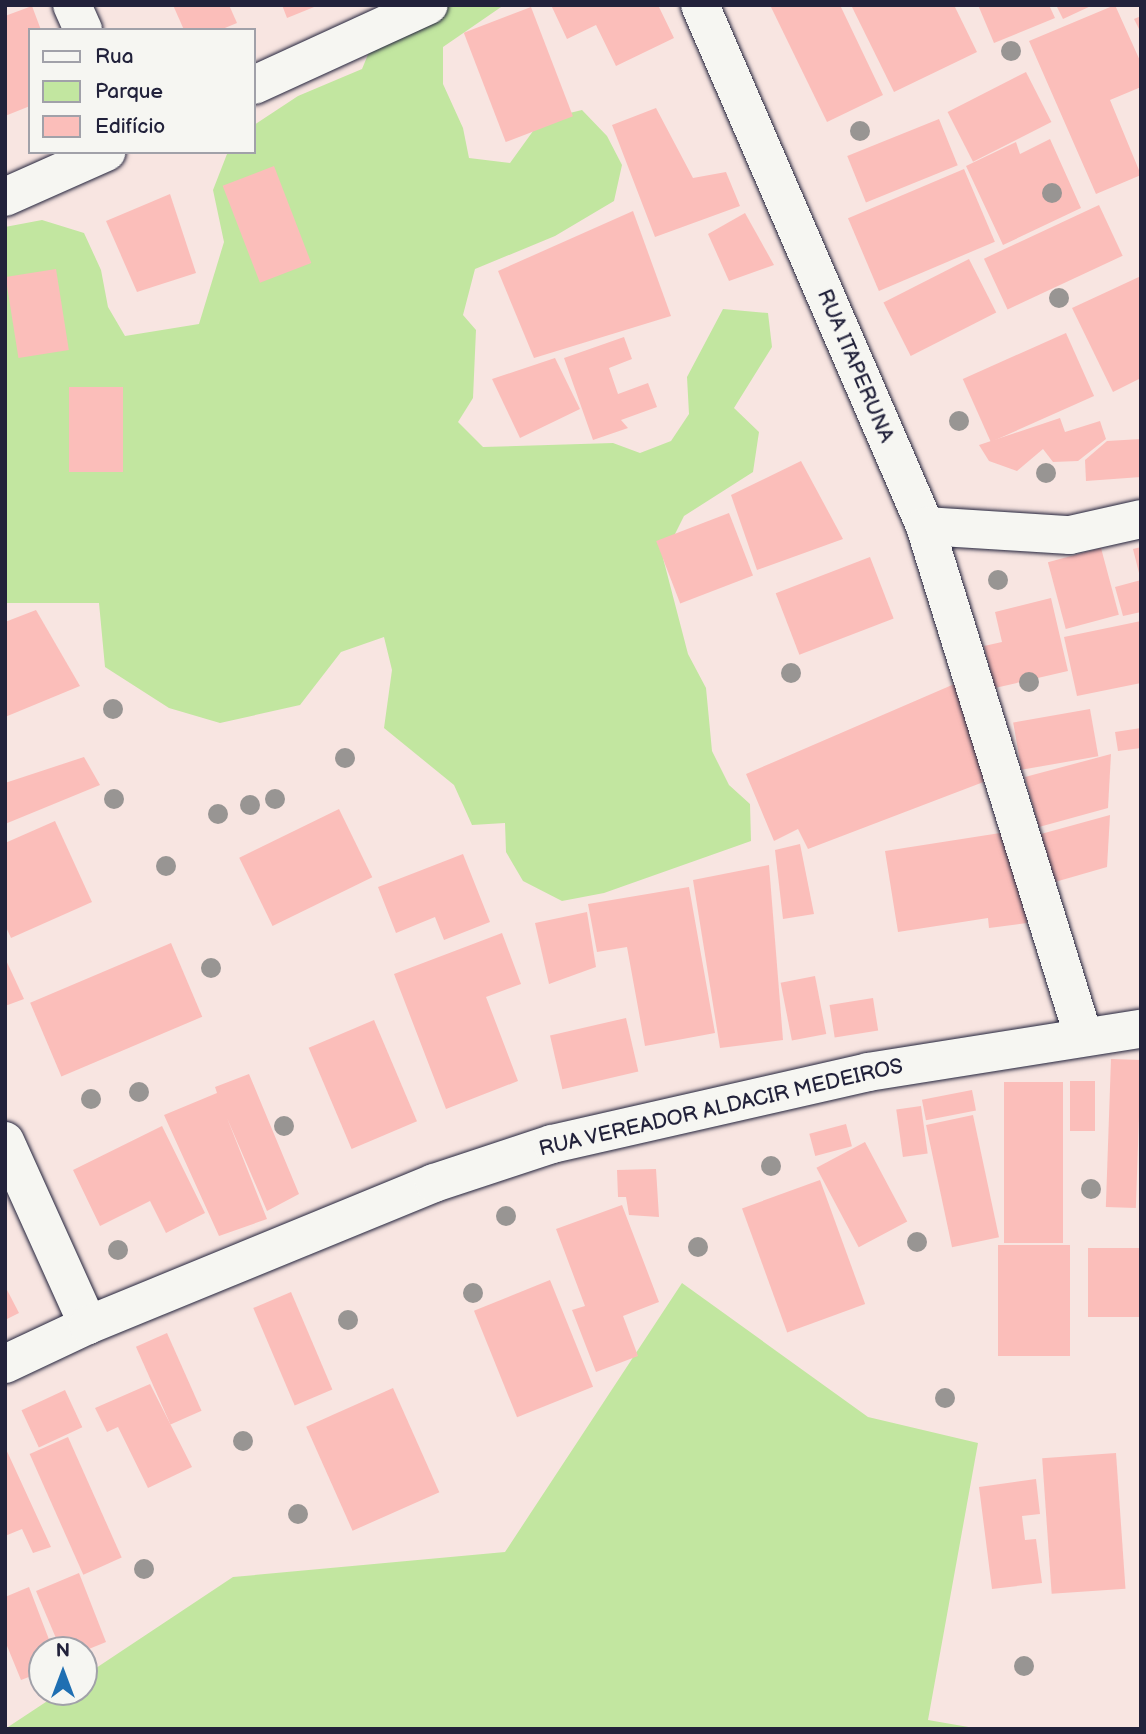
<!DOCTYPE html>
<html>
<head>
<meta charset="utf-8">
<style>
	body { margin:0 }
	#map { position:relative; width:1146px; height:1734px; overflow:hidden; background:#f8e5e1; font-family:"Balsamiq Sans",sans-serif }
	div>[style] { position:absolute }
	.green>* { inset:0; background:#c2e6a0 }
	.building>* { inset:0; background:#fbbeba; transform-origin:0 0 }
	.roads { filter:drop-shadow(0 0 2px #22223b) drop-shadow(0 0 2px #22223b) }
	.street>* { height:38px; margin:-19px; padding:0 19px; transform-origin:19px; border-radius:19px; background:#f6f6f2 }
	.trees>* { width:20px; height:20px; margin:-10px; border-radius:50%; background:#989593 }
	span { translate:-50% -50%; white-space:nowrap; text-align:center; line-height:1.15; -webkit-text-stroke:6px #f6f6f2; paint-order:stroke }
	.street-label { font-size:21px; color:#22223b }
	.frame { position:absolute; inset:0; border:7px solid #22223b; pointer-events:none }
	.legend { position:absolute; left:28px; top:28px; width:228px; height:126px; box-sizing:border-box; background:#f6f6f2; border:2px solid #a1a1a9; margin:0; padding:9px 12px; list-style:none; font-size:21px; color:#22223b }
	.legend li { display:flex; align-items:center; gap:14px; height:35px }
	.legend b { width:35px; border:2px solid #a1a1a9 }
	.north { position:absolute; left:28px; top:1636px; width:70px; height:70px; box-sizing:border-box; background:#f6f6f2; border:2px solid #a1a1a9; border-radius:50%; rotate:0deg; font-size:19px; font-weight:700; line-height:28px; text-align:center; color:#22223b }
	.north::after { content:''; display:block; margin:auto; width:24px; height:32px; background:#1f6fb2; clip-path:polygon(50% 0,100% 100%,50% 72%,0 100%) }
</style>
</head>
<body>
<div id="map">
	<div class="green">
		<div style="clip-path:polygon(452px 5px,504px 5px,443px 47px,443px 84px,463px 128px,469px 158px,510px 163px,541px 120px,582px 110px,607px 136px,622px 165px,614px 201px,555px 236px,475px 269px,463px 315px,476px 330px,473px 398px,458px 422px,483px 447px,613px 443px,640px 453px,671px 441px,689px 414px,687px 377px,723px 309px,768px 313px,772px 347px,734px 408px,759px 432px,753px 472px,684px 516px,663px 558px,688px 654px,706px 688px,712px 751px,729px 785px,750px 804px,751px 841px,604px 893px,562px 901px,523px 881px,506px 852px,505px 823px,472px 825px,454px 785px,384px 728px,392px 670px,384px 637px,341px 652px,300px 705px,220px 723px,169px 708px,105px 667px,99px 603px,5px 603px,5px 227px,42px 220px,84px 233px,101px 270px,108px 307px,125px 336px,199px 324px,224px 242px,213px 190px,227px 154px,254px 152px,254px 125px,298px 96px,362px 69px,374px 40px)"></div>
		<div style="clip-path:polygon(682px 1283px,868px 1417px,978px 1443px,928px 1720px,980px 1729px,5px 1729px,61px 1692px,84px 1692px,84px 1676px,233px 1577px,505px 1552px)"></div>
	</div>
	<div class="building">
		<div style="clip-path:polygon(173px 5px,229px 5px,237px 23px,220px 30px,184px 30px)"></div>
		<div style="clip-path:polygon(282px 5px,319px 5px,287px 18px)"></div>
		<div style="clip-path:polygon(551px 5px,658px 5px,674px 38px,616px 66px,596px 25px,567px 39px)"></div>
		<div style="clip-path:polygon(770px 5px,840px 5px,883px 95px,827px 122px)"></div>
		<div style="clip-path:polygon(851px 5px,954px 5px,977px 52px,894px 92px)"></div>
		<div style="clip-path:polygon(978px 5px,1049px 5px,1055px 18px,994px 43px)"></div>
		<div style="clip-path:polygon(1056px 5px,1093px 5px,1063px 19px)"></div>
		<div style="clip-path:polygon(1115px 5px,1141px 63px,1141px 87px,1110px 100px,1141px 175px,1096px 194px,1029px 41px)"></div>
		<div style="clip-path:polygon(32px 6px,41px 30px,30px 30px,30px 106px,5px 116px,5px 16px)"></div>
		<div style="left:531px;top:7px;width:117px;height:72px;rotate:69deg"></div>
		<div style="clip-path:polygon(1141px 16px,1141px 33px,1134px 19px)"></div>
		<div style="left:1026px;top:72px;width:56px;height:88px;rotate:63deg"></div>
		<div style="clip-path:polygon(656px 108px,693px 178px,726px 172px,740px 206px,655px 237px,612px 125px)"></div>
		<div style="left:939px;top:119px;width:50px;height:99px;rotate:68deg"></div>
		<div style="clip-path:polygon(1050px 139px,1081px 208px,1003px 245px,966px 166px,1016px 142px,1020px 154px)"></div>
		<div style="left:274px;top:166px;width:104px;height:55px;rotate:69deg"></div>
		<div style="left:964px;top:169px;width:79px;height:126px;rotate:67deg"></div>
		<div style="clip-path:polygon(170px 194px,196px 273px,137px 292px,106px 221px)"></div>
		<div style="left:1099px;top:205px;width:56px;height:127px;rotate:65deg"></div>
		<div style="clip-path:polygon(633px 211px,671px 316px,534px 358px,498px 271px)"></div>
		<div style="clip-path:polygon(745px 213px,774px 265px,729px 281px,708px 234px)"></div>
		<div style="left:969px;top:259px;width:60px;height:96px;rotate:63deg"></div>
		<div style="left:56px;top:269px;width:82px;height:51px;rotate:81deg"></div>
		<div style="clip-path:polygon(1141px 276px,1141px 378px,1113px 392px,1072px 308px)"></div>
		<div style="left:1066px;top:333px;width:69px;height:113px;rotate:66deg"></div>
		<div style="clip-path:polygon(624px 337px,632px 359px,609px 368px,618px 394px,648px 383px,657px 407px,621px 420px,628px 428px,593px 440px,564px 358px)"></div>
		<div style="clip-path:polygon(555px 358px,580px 409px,520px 438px,492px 379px)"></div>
		<div style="left:123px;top:387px;width:85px;height:54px;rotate:90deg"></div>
		<div style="clip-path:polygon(1060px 418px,1065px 432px,1100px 421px,1106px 439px,1078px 461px,1053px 462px,1043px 449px,1017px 471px,989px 461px,979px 445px)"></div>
		<div style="clip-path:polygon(1141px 439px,1141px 477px,1086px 481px,1085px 460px,1107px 441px)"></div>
		<div style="clip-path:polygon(801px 461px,843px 539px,757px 570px,731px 495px)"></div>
		<div style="left:729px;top:513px;width:67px;height:78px;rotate:69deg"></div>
		<div style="clip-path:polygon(1141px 547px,1141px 577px,1140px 577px,1133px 549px)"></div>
		<div style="left:1101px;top:548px;width:69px;height:55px;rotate:75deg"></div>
		<div style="left:870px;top:557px;width:66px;height:101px;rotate:69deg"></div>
		<div style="clip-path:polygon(1141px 580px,1141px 612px,1123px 616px,1115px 587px)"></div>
		<div style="clip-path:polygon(1051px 598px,1068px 671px,995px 688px,984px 646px,1002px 642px,995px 612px)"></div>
		<div style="clip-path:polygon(36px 610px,80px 686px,5px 717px,5px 622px)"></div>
		<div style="clip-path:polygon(1141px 621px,1141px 683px,1077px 696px,1064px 637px)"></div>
		<div style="clip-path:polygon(959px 682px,994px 778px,808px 849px,798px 829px,774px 841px,746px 774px)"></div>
		<div style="left:1090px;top:709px;width:48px;height:78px;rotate:80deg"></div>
		<div style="clip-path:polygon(1141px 728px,1141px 748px,1118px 751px,1115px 732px)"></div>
		<div style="clip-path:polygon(1111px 754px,1108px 808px,1039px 827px,1025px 777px)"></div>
		<div style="clip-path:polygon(84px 757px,100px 785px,5px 824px,5px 783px)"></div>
		<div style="left:339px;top:809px;width:76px;height:111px;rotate:64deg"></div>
		<div style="clip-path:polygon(1110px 815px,1107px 867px,1055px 882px,1041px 834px)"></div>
		<div style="clip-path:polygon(55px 821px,92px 902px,11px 938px,5px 925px,5px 843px)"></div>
		<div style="clip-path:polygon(1013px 831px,1027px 923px,989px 928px,988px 918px,898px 932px,885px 851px)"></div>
		<div style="clip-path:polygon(800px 844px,814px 914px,783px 919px,775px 850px)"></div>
		<div style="clip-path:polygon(463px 854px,490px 922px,444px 940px,435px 917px,396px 933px,378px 887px)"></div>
		<div style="clip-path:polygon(769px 865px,783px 1040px,720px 1048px,693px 880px)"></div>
		<div style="clip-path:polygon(689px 887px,715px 1033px,645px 1046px,627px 947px,597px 952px,588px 904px)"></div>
		<div style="clip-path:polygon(587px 912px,596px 967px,549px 984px,535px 923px)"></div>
		<div style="clip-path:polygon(502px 933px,521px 984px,486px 997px,518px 1081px,446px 1109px,394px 974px)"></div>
		<div style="left:171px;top:943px;width:80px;height:153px;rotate:67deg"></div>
		<div style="clip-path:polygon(5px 958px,24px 999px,5px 1006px)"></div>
		<div style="left:815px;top:976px;width:59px;height:35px;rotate:79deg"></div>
		<div style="left:873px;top:998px;width:33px;height:44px;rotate:81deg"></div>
		<div style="left:626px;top:1018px;width:55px;height:78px;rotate:77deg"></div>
		<div style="left:374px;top:1020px;width:110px;height:71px;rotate:67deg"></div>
		<div style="left:1111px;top:1059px;width:30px;height:148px;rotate:2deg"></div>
		<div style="clip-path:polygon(249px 1074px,299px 1194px,267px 1211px,227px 1118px,267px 1219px,219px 1236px,164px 1115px,217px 1093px,215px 1087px)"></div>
		<div style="left:1070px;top:1081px;width:25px;height:50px"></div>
		<div style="left:1004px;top:1082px;width:59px;height:161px"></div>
		<div style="left:972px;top:1090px;width:21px;height:51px;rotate:79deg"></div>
		<div style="left:921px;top:1106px;width:48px;height:25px;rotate:82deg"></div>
		<div style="left:973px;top:1115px;width:125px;height:48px;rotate:78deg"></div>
		<div style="left:846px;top:1124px;width:23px;height:38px;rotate:75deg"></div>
		<div style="clip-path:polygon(162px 1126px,205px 1213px,166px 1233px,150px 1201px,100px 1226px,73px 1170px)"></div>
		<div style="left:865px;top:1142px;width:90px;height:55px;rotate:62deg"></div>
		<div style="clip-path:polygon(656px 1169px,659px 1217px,629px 1215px,626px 1197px,618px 1197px,617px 1170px)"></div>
		<div style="left:820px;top:1180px;width:132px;height:83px;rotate:70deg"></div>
		<div style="clip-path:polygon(622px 1205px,659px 1302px,623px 1316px,638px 1356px,596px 1372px,572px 1310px,585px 1306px,556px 1229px)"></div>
		<div style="left:998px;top:1245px;width:72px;height:111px"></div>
		<div style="left:1141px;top:1248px;width:69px;height:53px;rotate:90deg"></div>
		<div style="left:550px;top:1280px;width:115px;height:82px;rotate:68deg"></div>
		<div style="clip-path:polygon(5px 1286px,19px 1313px,5px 1320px)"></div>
		<div style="left:291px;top:1292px;width:106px;height:41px;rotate:67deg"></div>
		<div style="left:167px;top:1333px;width:85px;height:34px;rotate:66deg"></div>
		<div style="clip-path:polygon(150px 1384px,192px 1467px,148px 1488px,118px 1427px,107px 1432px,95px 1408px)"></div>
		<div style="left:393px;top:1388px;width:114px;height:95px;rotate:66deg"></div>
		<div style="left:65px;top:1390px;width:41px;height:48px;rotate:65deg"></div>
		<div style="left:68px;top:1437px;width:132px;height:42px;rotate:66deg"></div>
		<div style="clip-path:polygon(5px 1447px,51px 1547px,33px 1553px,22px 1529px,5px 1536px)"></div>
		<div style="left:1116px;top:1453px;width:136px;height:74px;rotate:86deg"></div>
		<div style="clip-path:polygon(1036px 1479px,1040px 1514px,1022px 1516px,1025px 1540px,1036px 1539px,1042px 1583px,992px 1589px,979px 1487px)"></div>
		<div style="clip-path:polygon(79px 1573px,106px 1642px,84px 1651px,61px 1650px,36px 1591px)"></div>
		<div style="clip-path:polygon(29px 1587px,53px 1650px,42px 1650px,42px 1672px,21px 1680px,5px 1641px,5px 1597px)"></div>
	</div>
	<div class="roads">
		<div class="street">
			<div style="left:72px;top:5px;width:27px;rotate:66deg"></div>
			<div style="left:700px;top:5px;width:568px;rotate:66.64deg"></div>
			<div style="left:925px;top:526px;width:145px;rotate:3.6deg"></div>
			<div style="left:1070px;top:535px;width:73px;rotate:-12.7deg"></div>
			<div style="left:254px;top:85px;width:192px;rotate:-24.6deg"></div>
			<div style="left:5px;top:197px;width:111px;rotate:-24deg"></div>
			<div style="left:925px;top:526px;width:533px;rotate:72.76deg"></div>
			<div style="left:5px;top:1141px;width:202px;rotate:65.7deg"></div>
			<div style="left:5px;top:1364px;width:92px;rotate:-25.2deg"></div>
			<div style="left:88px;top:1325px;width:374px;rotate:-22.3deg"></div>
			<div style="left:434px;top:1183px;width:124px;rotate:-18.3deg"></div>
			<div style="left:552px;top:1144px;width:324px;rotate:-12.8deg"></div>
			<div style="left:868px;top:1072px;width:276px;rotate:-9deg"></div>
		</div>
	</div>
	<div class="trees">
		<div style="left:1011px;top:51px"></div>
		<div style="left:860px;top:131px"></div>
		<div style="left:1052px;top:193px"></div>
		<div style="left:1059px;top:298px"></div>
		<div style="left:959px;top:421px"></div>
		<div style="left:1046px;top:473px"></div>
		<div style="left:998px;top:580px"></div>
		<div style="left:791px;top:673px"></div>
		<div style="left:1029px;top:682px"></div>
		<div style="left:113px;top:709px"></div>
		<div style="left:345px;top:758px"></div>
		<div style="left:114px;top:799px"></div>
		<div style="left:275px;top:799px"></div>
		<div style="left:250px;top:805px"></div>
		<div style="left:218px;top:814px"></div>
		<div style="left:166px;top:866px"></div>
		<div style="left:211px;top:968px"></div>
		<div style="left:139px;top:1092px"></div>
		<div style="left:91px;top:1099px"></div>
		<div style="left:284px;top:1126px"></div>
		<div style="left:771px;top:1166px"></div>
		<div style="left:1091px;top:1189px"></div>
		<div style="left:506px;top:1216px"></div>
		<div style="left:917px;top:1242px"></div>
		<div style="left:698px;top:1247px"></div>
		<div style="left:118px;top:1250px"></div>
		<div style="left:473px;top:1293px"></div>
		<div style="left:348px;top:1320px"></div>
		<div style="left:945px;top:1398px"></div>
		<div style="left:243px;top:1441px"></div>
		<div style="left:298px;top:1514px"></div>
		<div style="left:144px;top:1569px"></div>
		<div style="left:1024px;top:1666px"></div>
	</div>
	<div class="street-label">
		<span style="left:855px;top:366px;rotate:67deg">RUA ITAPERUNA</span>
		<span style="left:721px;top:1108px;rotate:-13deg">RUA VEREADOR ALDACIR MEDEIROS</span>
	</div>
	<div class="frame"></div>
	<ul class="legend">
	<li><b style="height:9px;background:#f6f6f2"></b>Rua</li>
	<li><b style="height:19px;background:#c2e6a0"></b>Parque</li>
	<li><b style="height:19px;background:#fbbeba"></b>Edifício</li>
	</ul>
	<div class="north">N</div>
</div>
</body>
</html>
